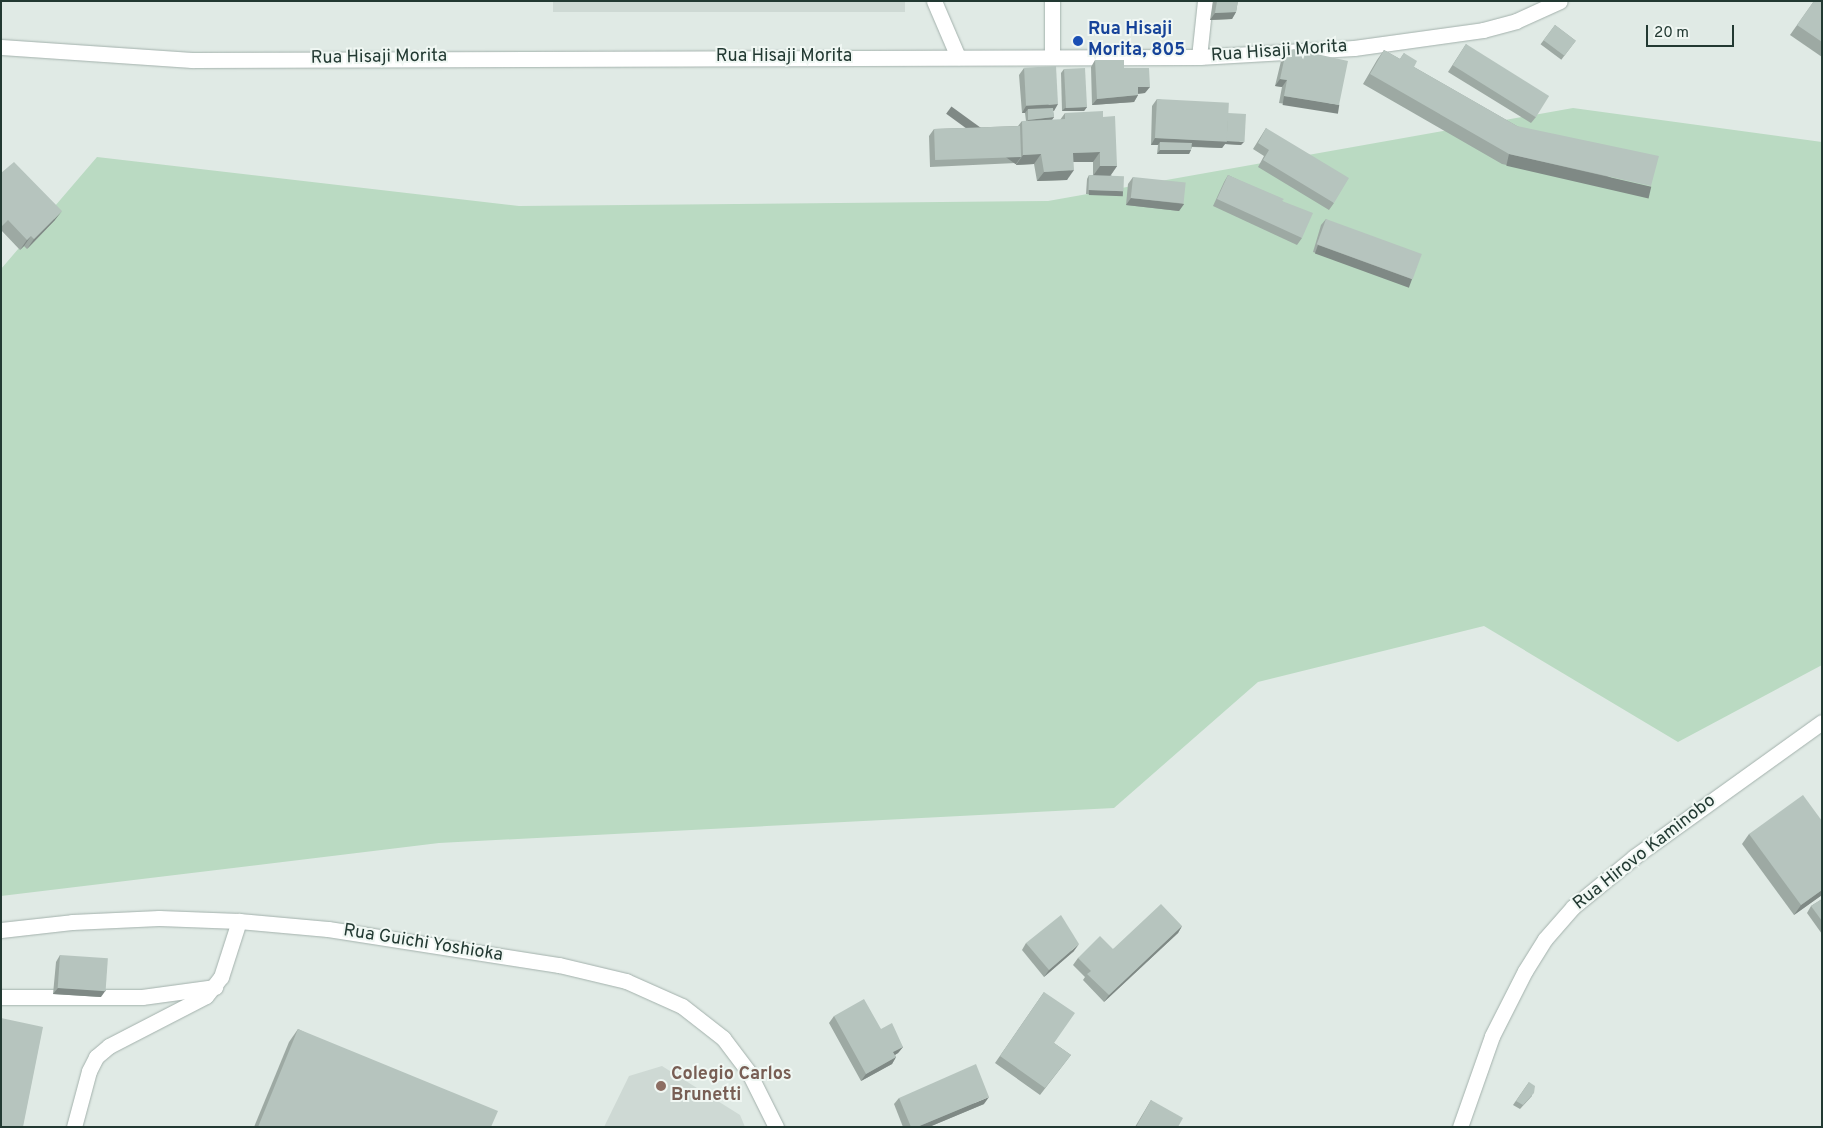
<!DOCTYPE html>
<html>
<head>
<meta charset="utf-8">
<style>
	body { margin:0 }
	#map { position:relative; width:1823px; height:1128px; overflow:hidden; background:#e0eae5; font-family:Overpass,sans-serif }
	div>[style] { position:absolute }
	.built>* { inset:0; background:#ced9d4; transform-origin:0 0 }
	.green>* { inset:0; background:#badac2 }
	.roads { filter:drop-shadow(0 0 1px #a3b1ac) drop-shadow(0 0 1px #a3b1ac) }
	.minor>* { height:15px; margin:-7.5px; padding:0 7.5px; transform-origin:7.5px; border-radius:7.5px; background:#fff }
	.wall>* { inset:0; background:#9da9a3; transform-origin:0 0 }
	.shaded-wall>* { inset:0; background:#7f8985; transform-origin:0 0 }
	.building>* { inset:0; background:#b6c4be; transform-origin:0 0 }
	.dots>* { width:14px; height:14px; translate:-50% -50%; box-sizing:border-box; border:2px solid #f0f7f3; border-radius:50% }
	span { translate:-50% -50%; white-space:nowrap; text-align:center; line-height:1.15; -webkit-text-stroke:4px #f0f7f3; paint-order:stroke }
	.transit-label { font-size:18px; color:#164399; font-weight:700 }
	.left { translate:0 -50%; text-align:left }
	.street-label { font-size:18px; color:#223932 }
	.education-label { font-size:18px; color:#785e54; font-weight:700 }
	.frame { position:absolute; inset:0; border:2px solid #223932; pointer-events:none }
	.scale { position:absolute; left:1646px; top:25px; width:88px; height:22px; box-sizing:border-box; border:2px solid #223932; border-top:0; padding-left:6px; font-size:15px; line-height:18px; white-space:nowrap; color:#223932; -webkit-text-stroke:4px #f0f7f3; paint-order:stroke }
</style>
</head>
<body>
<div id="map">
	<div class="built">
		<div style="left:553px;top:1px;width:352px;height:11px"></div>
		<div style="clip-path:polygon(662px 1066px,740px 1115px,745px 1127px,604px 1127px,629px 1076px)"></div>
	</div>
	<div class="green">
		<div style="clip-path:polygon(1573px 108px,1822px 142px,1822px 665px,1678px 742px,1484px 626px,1258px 682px,1114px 808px,439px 843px,1px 896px,1px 269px,97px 157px,519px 206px,1048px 201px)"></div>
	</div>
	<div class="roads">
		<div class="minor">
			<div style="left:934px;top:1px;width:61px;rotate:66.8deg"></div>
			<div style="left:1px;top:47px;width:191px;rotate:3.9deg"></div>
			<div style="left:192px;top:60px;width:1007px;rotate:-0.17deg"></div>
			<div style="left:1199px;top:57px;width:155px;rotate:-3.3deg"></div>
			<div style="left:1354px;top:48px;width:130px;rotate:-7.9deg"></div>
			<div style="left:1483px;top:30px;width:34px;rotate:-15deg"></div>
			<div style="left:1516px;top:21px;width:48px;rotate:-24.4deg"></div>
			<div style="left:1052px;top:57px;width:56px;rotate:-90deg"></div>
			<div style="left:1199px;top:57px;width:56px;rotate:-83.9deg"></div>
			<div style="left:1px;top:930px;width:71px;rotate:-6.4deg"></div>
			<div style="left:72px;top:922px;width:87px;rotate:-2.6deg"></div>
			<div style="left:159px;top:918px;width:80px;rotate:2.1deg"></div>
			<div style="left:239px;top:921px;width:89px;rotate:5.1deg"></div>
			<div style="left:328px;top:929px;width:234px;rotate:8.9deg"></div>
			<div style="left:559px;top:965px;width:69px;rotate:13.4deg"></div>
			<div style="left:626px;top:981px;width:61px;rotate:24.1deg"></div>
			<div style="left:682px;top:1006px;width:52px;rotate:38deg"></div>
			<div style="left:723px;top:1038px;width:41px;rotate:52.9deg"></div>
			<div style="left:748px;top:1071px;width:63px;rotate:63.4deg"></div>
			<div style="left:1px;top:997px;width:141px"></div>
			<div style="left:142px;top:997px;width:74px;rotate:-7.8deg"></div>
			<div style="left:74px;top:1127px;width:58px;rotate:-75deg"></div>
			<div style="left:89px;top:1071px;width:16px;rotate:-63deg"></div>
			<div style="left:96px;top:1057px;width:17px;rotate:-40deg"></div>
			<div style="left:109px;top:1046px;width:109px;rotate:-27.3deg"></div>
			<div style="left:206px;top:996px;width:24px;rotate:-52deg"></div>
			<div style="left:221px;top:977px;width:59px;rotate:-72.2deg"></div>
			<div style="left:1460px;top:1127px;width:96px;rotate:-70.6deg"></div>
			<div style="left:1492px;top:1036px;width:73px;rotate:-63.1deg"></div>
			<div style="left:1525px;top:971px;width:38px;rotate:-58deg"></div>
			<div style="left:1545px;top:939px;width:43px;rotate:-48.8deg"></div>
			<div style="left:1573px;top:907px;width:79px;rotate:-39.3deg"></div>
			<div style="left:1634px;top:857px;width:231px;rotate:-35.7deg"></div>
		</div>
	</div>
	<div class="wall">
		<div style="clip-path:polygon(1213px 1px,1238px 1px,1236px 12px,1232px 19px,1210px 20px)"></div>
		<div style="clip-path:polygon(1814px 1px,1822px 1px,1822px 57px,1790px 35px)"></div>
		<div style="left:1555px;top:25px;width:26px;height:24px;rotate:37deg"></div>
		<div style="clip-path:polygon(1466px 44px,1536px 117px,1531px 123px,1448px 72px)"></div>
		<div style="clip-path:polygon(1384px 50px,1400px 59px,1404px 53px,1414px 67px,1517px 126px,1644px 196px,1502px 164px,1363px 84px,1377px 60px)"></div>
		<div style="clip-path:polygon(1286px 51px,1334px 112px,1279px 103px,1282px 87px,1275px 86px,1282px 57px)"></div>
		<div style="clip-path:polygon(1095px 60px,1124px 68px,1145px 93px,1138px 94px,1138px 95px,1134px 102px,1092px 105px,1091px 67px)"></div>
		<div style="clip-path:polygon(1024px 68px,1053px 111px,1054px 117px,1052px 120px,1060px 120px,1065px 113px,1103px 117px,1117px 166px,1111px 175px,1123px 191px,1121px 195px,1086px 194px,1087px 179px,1089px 175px,1093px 175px,1093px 162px,1073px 162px,1067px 180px,1037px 181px,1034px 164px,1016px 165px,1016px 163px,930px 167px,929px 136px,934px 129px,1018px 126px,1022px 121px,1026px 121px,1025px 113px,1022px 113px,1019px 75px)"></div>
		<div style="clip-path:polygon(1064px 69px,1087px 107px,1084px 111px,1062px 111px,1061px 73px)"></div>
		<div style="clip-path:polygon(1157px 99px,1228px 113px,1241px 145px,1225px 144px,1222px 148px,1192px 147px,1189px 154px,1157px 154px,1158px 145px,1151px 145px,1152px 106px)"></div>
		<div style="clip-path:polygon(1266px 128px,1334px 203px,1329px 210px,1258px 167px,1264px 156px,1253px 149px)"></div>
		<div style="clip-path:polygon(1px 173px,55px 220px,27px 249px,24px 246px,20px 250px,1px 230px)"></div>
		<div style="clip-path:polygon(1228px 175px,1282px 201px,1302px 238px,1297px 245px,1213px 206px,1224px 182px)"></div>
		<div style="clip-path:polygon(1133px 177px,1184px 204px,1179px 211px,1126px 205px,1128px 184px)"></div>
		<div style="clip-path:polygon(1326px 219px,1412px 279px,1408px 286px,1313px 252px,1321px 225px)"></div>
		<div style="clip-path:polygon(1822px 821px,1822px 895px,1794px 915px,1742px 844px,1749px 834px)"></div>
		<div style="clip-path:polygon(1822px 899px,1822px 934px,1807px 913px,1811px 906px)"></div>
		<div style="clip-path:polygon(1182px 926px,1178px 933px,1104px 1002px,1083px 980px,1085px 977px,1073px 965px,1078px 958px,1113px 949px)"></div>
		<div style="clip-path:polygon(1026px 943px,1074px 951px,1044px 977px,1022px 950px)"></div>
		<div style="clip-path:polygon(60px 955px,101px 997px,53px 994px,56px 962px)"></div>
		<div style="clip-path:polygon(1044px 992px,1054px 1043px,1071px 1055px,1040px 1095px,995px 1063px)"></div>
		<div style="clip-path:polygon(834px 1016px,881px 1029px,903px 1047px,898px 1053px,895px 1055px,896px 1057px,892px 1064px,861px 1081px,829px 1023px)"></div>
		<div style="clip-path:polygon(298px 1029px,491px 1127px,254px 1127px,289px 1042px)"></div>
		<div style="clip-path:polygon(1529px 1082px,1532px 1096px,1520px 1109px,1513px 1105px)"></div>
		<div style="clip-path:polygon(899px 1098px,984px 1104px,929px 1127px,903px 1127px,894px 1104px)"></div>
		<div style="clip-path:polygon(1151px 1100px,1178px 1127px,1135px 1127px)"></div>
	</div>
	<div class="shaded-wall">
		<div style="clip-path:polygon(1236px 12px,1232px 19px,1210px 20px,1215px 13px)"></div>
		<div style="clip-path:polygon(1280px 79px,1287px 80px,1282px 87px,1275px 86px)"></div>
		<div style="clip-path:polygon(1138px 87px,1150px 87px,1145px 93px,1134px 94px)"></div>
		<div style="clip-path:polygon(1138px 95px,1134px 102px,1092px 105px,1097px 99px)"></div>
		<div style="left:1284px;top:96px;width:56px;height:9px;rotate:9deg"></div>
		<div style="clip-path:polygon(1058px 104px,1054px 111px,1028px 109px,1025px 113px,1022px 113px,1026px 106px)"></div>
		<div style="clip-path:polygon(1087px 107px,1084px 111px,1062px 111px,1065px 108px)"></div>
		<div style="clip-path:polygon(1054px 117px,1051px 121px,1026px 123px,1028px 120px)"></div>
		<div style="clip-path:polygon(1155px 138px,1225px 141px,1244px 142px,1241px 145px,1225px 144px,1222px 148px,1160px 145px,1160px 142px,1158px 145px,1151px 145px)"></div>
		<div style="clip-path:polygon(1160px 150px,1191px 150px,1189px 154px,1157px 154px)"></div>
		<div style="clip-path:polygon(1100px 152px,1093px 162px,1066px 162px,1073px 153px)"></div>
		<div style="clip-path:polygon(1041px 154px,1034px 164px,1016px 165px,1023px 155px)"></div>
		<div style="left:1509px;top:154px;width:146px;height:12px;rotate:13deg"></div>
		<div style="left:1021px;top:157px;width:9px;height:86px;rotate:126deg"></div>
		<div style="clip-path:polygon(1100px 166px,1117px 166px,1110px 176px,1093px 176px)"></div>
		<div style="clip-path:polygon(1074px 170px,1067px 180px,1037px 181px,1044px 172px)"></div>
		<div style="left:1089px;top:190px;width:34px;height:5px;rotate:2deg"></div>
		<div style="clip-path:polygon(1131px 198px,1184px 204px,1179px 211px,1126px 205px)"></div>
		<div style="clip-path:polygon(62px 211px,55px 220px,27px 249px,34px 239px)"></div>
		<div style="clip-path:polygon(31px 236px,24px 246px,20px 250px,27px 240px)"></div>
		<div style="left:1318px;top:245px;width:100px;height:9px;rotate:20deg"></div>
		<div style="clip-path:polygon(1822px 890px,1822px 895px,1794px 915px,1801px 905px)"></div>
		<div style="clip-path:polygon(1182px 926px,1178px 933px,1104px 1002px,1109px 995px)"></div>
		<div style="clip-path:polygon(1079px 944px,1074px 951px,1044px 977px,1049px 970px)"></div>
		<div style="clip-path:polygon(58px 988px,106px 990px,101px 997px,53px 994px)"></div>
		<div style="clip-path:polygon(903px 1047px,898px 1053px,888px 1059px,893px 1052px)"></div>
		<div style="clip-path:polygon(896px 1057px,892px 1064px,861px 1081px,866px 1074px)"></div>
		<div style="clip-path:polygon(989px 1097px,984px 1104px,929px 1127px,917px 1127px)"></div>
	</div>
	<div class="building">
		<div style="clip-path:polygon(1217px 1px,1238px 1px,1236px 12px,1215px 13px)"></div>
		<div style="clip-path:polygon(1814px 1px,1822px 1px,1822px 42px,1797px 25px)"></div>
		<div style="left:1555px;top:25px;width:26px;height:19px;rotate:37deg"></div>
		<div style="left:1466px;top:44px;width:98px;height:25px;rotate:32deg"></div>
		<div style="clip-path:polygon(1294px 49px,1348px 61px,1339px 105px,1284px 96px,1287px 80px,1280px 79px,1286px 51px)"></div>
		<div style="clip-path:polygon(1384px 50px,1400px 59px,1404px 53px,1417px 61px,1414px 67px,1517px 126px,1659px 156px,1651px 186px,1509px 154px,1370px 74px)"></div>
		<div style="clip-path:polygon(1095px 60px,1124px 60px,1124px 68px,1149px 68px,1150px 87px,1138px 87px,1138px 95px,1097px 99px)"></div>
		<div style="left:1056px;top:66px;width:38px;height:32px;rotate:87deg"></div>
		<div style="left:1085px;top:68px;width:39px;height:21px;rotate:87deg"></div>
		<div style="left:1157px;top:99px;width:72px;height:39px;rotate:3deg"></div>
		<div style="clip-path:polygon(1053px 108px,1054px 117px,1028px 120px,1028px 109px)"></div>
		<div style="clip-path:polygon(1103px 111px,1103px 117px,1115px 116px,1117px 166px,1100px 166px,1100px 152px,1073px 153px,1074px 170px,1044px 172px,1041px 154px,1023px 155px,1022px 121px,1065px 119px,1065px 113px)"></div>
		<div style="left:1228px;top:113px;width:18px;height:28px;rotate:3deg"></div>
		<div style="left:1020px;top:126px;width:31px;height:86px;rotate:88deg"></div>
		<div style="clip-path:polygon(1266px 128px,1349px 178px,1334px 203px,1263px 160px,1269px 150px,1258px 143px)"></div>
		<div style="clip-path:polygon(1160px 142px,1192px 143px,1191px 150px,1160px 150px)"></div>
		<div style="clip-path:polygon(14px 162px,62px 211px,34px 239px,31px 236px,27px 240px,8px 220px,1px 227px,1px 173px)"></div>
		<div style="left:1089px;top:175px;width:35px;height:15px;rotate:2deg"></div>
		<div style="clip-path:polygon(1228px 175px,1284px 199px,1282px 201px,1313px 213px,1302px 238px,1217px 199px)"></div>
		<div style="left:1133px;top:177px;width:53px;height:21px;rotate:6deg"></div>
		<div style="left:1326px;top:219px;width:102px;height:27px;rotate:20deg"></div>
		<div style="clip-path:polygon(1803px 795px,1822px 821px,1822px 890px,1801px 905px,1749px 834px)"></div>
		<div style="clip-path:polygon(1822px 899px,1822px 921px,1811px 906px)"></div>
		<div style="clip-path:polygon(1161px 904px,1182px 926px,1109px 995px,1087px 974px,1091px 971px,1078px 958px,1100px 936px,1113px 949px)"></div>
		<div style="clip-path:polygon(1061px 915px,1079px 944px,1049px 970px,1026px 943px)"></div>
		<div style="left:60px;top:955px;width:48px;height:33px;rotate:4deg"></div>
		<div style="clip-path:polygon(1044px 992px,1075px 1013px,1054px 1043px,1071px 1055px,1045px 1088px,1000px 1056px)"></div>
		<div style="clip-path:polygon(864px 999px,881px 1029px,892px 1023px,903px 1047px,893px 1052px,896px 1057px,866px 1074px,834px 1016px)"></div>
		<div style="clip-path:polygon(1px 1018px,43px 1027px,23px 1127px,1px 1127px)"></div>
		<div style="clip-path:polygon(298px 1029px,498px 1111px,491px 1127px,258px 1127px)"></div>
		<div style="clip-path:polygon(976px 1064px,989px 1097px,917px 1127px,911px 1127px,899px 1098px)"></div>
		<div style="clip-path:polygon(1529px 1082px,1535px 1086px,1534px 1093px,1523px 1105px,1516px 1101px)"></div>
		<div style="clip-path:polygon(1151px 1100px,1183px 1118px,1178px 1127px,1136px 1127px)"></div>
	</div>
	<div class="dots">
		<div style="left:1078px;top:41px;background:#1a4fb4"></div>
		<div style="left:661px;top:1086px;background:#8d6e63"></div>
	</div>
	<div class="transit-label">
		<span class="left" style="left:1088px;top:41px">Rua Hisaji<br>Morita, 805</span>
	</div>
	<div class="street-label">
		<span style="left:1279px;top:52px;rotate:-4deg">Rua Hisaji Morita</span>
		<span style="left:784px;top:57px">Rua Hisaji Morita</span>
		<span style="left:379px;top:58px;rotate:-1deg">Rua Hisaji Morita</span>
		<span style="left:1645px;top:853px;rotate:-38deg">Rua Hirovo Kaminobo</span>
		<span style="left:423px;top:944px;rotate:9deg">Rua Guichi Yoshioka</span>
	</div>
	<div class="education-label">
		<span class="left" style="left:671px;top:1086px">Colegio Carlos<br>Brunetti</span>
	</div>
	<div class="frame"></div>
	<div class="scale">20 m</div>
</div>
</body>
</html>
